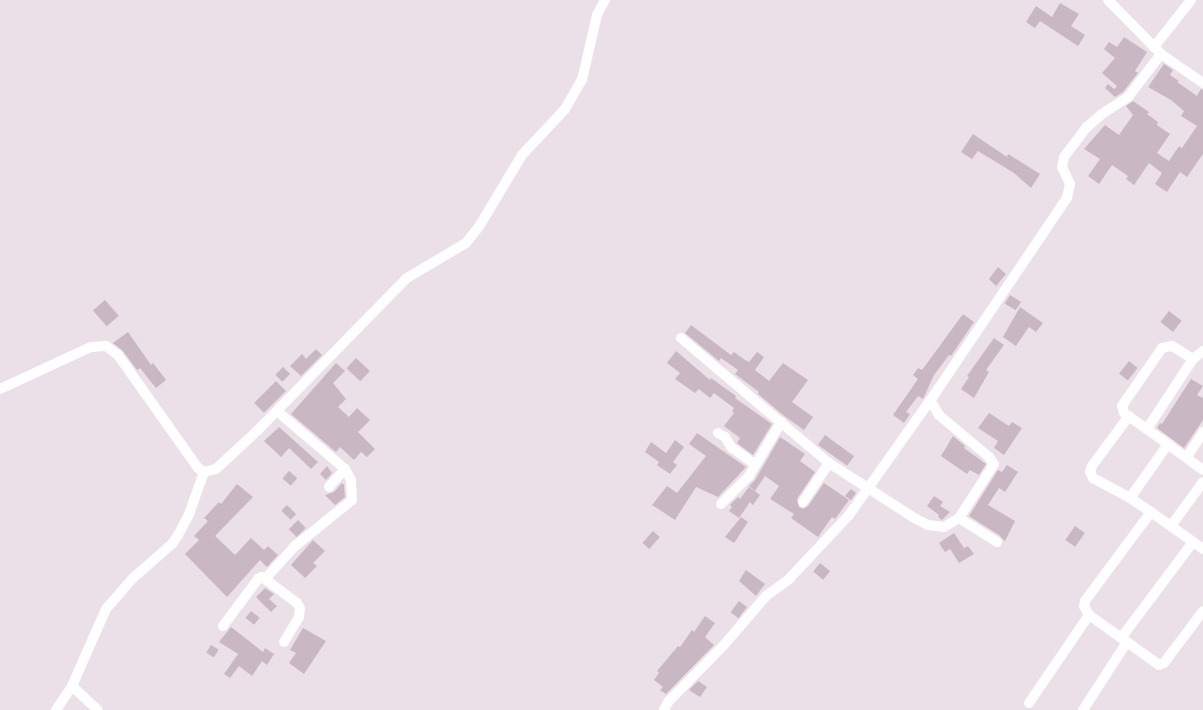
<!DOCTYPE html>
<html>
<head>
<meta charset="utf-8">
<style>
	body { margin:0 }
	#map { position:relative; width:1203px; height:710px; overflow:hidden; background:#ebdfe8; font-family:"Titillium Web",sans-serif }
	div>[style] { position:absolute }
	.building>* { inset:0; background:#c9b8c4; transform-origin:0 0 }
	.street>* { height:10px; margin:-5px; padding:0 5px; transform-origin:5px; border-radius:5px; background:#fff }
	span { translate:-50% -50%; white-space:nowrap; text-align:center; line-height:1.15; -webkit-text-stroke:5px #f8f0f6; paint-order:stroke }
</style>
</head>
<body>
<div id="map">
	<div class="building">
		<div style="clip-path:polygon(1060px 3px,1079px 14px,1071px 26px,1085px 35px,1078px 46px,1040px 21px,1035px 28px,1026px 22px,1036px 6px,1052px 17px)"></div>
		<div style="clip-path:polygon(1124px 37px,1147px 52px,1135px 71px,1138px 73px,1123px 92px,1115px 97px,1105px 88px,1108px 84px,1114px 89px,1117px 86px,1102px 73px,1115px 58px,1104px 49px,1109px 42px,1117px 47px)"></div>
		<div style="clip-path:polygon(1164px 64px,1173px 70px,1170px 75px,1179px 81px,1177px 82px,1197px 96px,1201px 89px,1203px 90px,1203px 154px,1187px 177px,1180px 172px,1167px 192px,1155px 184px,1162px 173px,1149px 163px,1134px 185px,1126px 179px,1128px 176px,1112px 165px,1099px 184px,1088px 176px,1100px 159px,1084px 149px,1105px 125px,1119px 135px,1133px 115px,1126px 106px,1133px 101px,1149px 112px,1147px 114px,1158px 122px,1157px 125px,1170px 134px,1157px 153px,1169px 161px,1179px 146px,1182px 148px,1197px 126px,1181px 116px,1184px 111px,1171px 100px,1148px 87px)"></div>
		<div style="clip-path:polygon(973px 134px,1007px 157px,1008px 154px,1040px 174px,1031px 188px,1014px 173px,978px 151px,972px 159px,961px 152px)"></div>
		<div style="clip-path:polygon(998px 267px,1006px 274px,996px 286px,989px 279px)"></div>
		<div style="left:1010px;top:295px;width:13px;height:10px;rotate:32deg"></div>
		<div style="left:105px;top:300px;width:21px;height:16px;rotate:49deg"></div>
		<div style="clip-path:polygon(1020px 307px,1043px 323px,1036px 332px,1029px 327px,1016px 346px,1003px 337px)"></div>
		<div style="left:1169px;top:311px;width:16px;height:14px;rotate:38deg"></div>
		<div style="clip-path:polygon(963px 314px,974px 322px,951px 356px,949px 355px,934px 375px,923px 399px,918px 396px,906px 412px,910px 414px,904px 423px,893px 415px,918px 379px,913px 375px,918px 368px,922px 370px)"></div>
		<div style="clip-path:polygon(691px 325px,731px 355px,734px 352px,745px 360px,749px 362px,757px 352px,764px 357px,755px 370px,769px 381px,783px 363px,808px 380px,792px 402px,813px 417px,804px 430px,783px 415px,758px 394px,759px 392px,735px 374px,738px 370px,721px 358px,719px 361px,685px 333px)"></div>
		<div style="clip-path:polygon(128px 332px,151px 365px,153px 363px,166px 380px,156px 388px,140px 368px,137px 370px,123px 351px,113px 343px)"></div>
		<div style="clip-path:polygon(994px 338px,1004px 345px,986px 370px,989px 372px,974px 398px,961px 389px,969px 377px,967px 376px)"></div>
		<div style="clip-path:polygon(316px 349px,322px 355px,301px 376px,290px 366px,302px 354px,306px 359px)"></div>
		<div style="clip-path:polygon(676px 351px,710px 380px,711px 378px,722px 386px,736px 396px,735px 398px,772px 424px,753px 455px,737px 443px,740px 438px,724px 426px,734px 413px,732px 411px,734px 408px,714px 393px,710px 398px,699px 389px,695px 393px,675px 379px,680px 373px,667px 363px)"></div>
		<div style="left:356px;top:358px;width:19px;height:14px;rotate:43deg"></div>
		<div style="left:1129px;top:361px;width:11px;height:16px;rotate:38deg"></div>
		<div style="clip-path:polygon(336px 363px,345px 371px,333px 383px,346px 399px,338px 407px,349px 417px,357px 408px,370px 420px,358px 432px,375px 449px,367px 457px,361px 452px,354px 460px,340px 447px,336px 452px,291px 414px)"></div>
		<div style="left:283px;top:367px;width:10px;height:11px;rotate:45deg"></div>
		<div style="clip-path:polygon(1191px 379px,1203px 386px,1197px 395px,1203px 398px,1203px 420px,1184px 448px,1157px 428px,1160px 423px,1162px 424px)"></div>
		<div style="left:276px;top:381px;width:14px;height:31px;rotate:45deg"></div>
		<div style="clip-path:polygon(989px 413px,1009px 426px,1012px 422px,1022px 428px,1004px 455px,994px 448px,998px 441px,978px 428px)"></div>
		<div style="clip-path:polygon(279px 427px,318px 462px,311px 469px,289px 448px,281px 457px,264px 441px)"></div>
		<div style="clip-path:polygon(697px 433px,746px 467px,718px 497px,696px 487px,675px 520px,652px 505px,667px 486px,677px 493px,706px 456px,689px 444px)"></div>
		<div style="left:825px;top:435px;width:36px;height:12px;rotate:36deg"></div>
		<div style="clip-path:polygon(953px 436px,965px 446px,964px 448px,986px 464px,979px 475px,970px 470px,967px 474px,941px 456px)"></div>
		<div style="clip-path:polygon(780px 437px,805px 454px,800px 461px,815px 472px,797px 499px,799px 507px,803px 509px,808px 506px,824px 483px,849px 500px,835px 519px,832px 517px,818px 537px,791px 518px,794px 514px,770px 499px,779px 486px,765px 476px,755px 491px,749px 486px,755px 480px)"></div>
		<div style="clip-path:polygon(675px 440px,684px 447px,673px 462px,677px 465px,670px 474px,657px 465px,659px 462px,645px 452px,651px 442px,666px 453px)"></div>
		<div style="clip-path:polygon(1007px 465px,1018px 472px,1005px 492px,999px 488px,988px 505px,1015px 521px,1005px 541px,999px 535px,969px 516px,998px 470px,1002px 472px)"></div>
		<div style="clip-path:polygon(327px 466px,332px 473px,326px 480px,320px 474px)"></div>
		<div style="left:289px;top:471px;width:11px;height:10px;rotate:41deg"></div>
		<div style="clip-path:polygon(342px 483px,344px 485px,345px 497px,335px 505px,325px 495px,334px 492px)"></div>
		<div style="clip-path:polygon(237px 484px,253px 497px,215px 536px,235px 555px,251px 538px,264px 550px,268px 546px,278px 555px,267px 567px,260px 560px,227px 597px,185px 554px,199px 540px,194px 536px,208px 521px,204px 518px,219px 502px,221px 504px)"></div>
		<div style="clip-path:polygon(749px 487px,760px 495px,753px 505px,750px 502px,739px 518px,729px 511px,732px 507px,730px 505px,738px 497px,740px 499px)"></div>
		<div style="clip-path:polygon(851px 489px,856px 493px,851px 500px,845px 496px)"></div>
		<div style="clip-path:polygon(934px 496px,943px 502px,940px 506px,950px 512px,942px 520px,938px 517px,939px 515px,927px 506px)"></div>
		<div style="left:287px;top:505px;width:13px;height:8px;rotate:45deg"></div>
		<div style="clip-path:polygon(741px 517px,748px 522px,734px 543px,725px 537px)"></div>
		<div style="left:298px;top:520px;width:11px;height:13px;rotate:45deg"></div>
		<div style="left:1075px;top:526px;width:12px;height:17px;rotate:35deg"></div>
		<div style="left:653px;top:531px;width:9px;height:16px;rotate:41deg"></div>
		<div style="clip-path:polygon(954px 533px,964px 548px,968px 546px,974px 554px,959px 563px,950px 549px,945px 552px,939px 543px)"></div>
		<div style="clip-path:polygon(313px 540px,325px 551px,313px 563px,317px 566px,305px 578px,291px 565px)"></div>
		<div style="left:820px;top:563px;width:13px;height:11px;rotate:39deg"></div>
		<div style="clip-path:polygon(746px 570px,765px 584px,756px 596px,739px 581px)"></div>
		<div style="clip-path:polygon(265px 588px,274px 594px,269px 599px,277px 606px,271px 612px,256px 597px)"></div>
		<div style="left:739px;top:601px;width:10px;height:14px;rotate:37deg"></div>
		<div style="left:251px;top:611px;width:11px;height:9px;rotate:38deg"></div>
		<div style="clip-path:polygon(705px 616px,715px 623px,705px 637px,714px 645px,666px 694px,660px 690px,663px 687px,654px 680px,659px 673px,657px 671px,678px 646px,680px 647px,692px 630px,694px 632px)"></div>
		<div style="clip-path:polygon(231px 627px,263px 652px,265px 648px,274px 654px,267px 665px,262px 661px,252px 676px,239px 666px,230px 678px,224px 674px,238px 654px,219px 642px)"></div>
		<div style="clip-path:polygon(303px 628px,326px 641px,304px 674px,289px 663px,296px 653px,290px 650px)"></div>
		<div style="left:211px;top:645px;width:9px;height:9px;rotate:32deg"></div>
		<div style="clip-path:polygon(698px 681px,707px 687px,700px 697px,689px 690px)"></div>
	</div>
	<div class="street">
		<div style="left:1108px;top:0;width:76px;rotate:45.5deg"></div>
		<div style="left:1161px;top:54px;width:51px;rotate:34.6deg"></div>
		<div style="left:1154px;top:47px;width:60px;rotate:-51.8deg"></div>
		<div style="left:681px;top:338px;width:194px;rotate:40.2deg"></div>
		<div style="left:829px;top:463px;width:103px;rotate:32.8deg"></div>
		<div style="left:916px;top:519px;width:13px;rotate:27deg"></div>
		<div style="left:928px;top:525px;width:16px;rotate:7deg"></div>
		<div style="left:944px;top:527px;width:17px;rotate:-31deg"></div>
		<div style="left:959px;top:518px;width:64px;rotate:-57.1deg"></div>
		<div style="left:994px;top:464px;width:9px;rotate:-126deg"></div>
		<div style="left:989px;top:457px;width:65px;rotate:-140deg"></div>
		<div style="left:939px;top:415px;width:17px;rotate:-121deg"></div>
		<div style="left:1193px;top:359px;width:25px;rotate:-148deg"></div>
		<div style="left:1172px;top:346px;width:10px;rotate:169deg"></div>
		<div style="left:1162px;top:348px;width:70px;rotate:124.6deg"></div>
		<div style="left:1122px;top:406px;width:7px;rotate:74deg"></div>
		<div style="left:1124px;top:413px;width:28px;rotate:35deg"></div>
		<div style="left:1147px;top:429px;width:84px;rotate:-56.7deg"></div>
		<div style="left:1193px;top:359px;width:13px;rotate:-39deg"></div>
		<div style="left:0;top:389px;width:100px;rotate:-24.8deg"></div>
		<div style="left:91px;top:347px;width:15px;rotate:-4deg"></div>
		<div style="left:106px;top:346px;width:15px;rotate:37deg"></div>
		<div style="left:118px;top:355px;width:138px;rotate:54.7deg"></div>
		<div style="left:198px;top:468px;width:7px;rotate:34deg"></div>
		<div style="left:204px;top:472px;width:12px;rotate:-14deg"></div>
		<div style="left:216px;top:469px;width:59px;rotate:-42.9deg"></div>
		<div style="left:259px;top:429px;width:211px;rotate:-45.6deg"></div>
		<div style="left:407px;top:278px;width:69px;rotate:-30.7deg"></div>
		<div style="left:466px;top:243px;width:23px;rotate:-52deg"></div>
		<div style="left:480px;top:225px;width:82px;rotate:-59deg"></div>
		<div style="left:522px;top:155px;width:63px;rotate:-46.9deg"></div>
		<div style="left:565px;top:109px;width:34px;rotate:-60deg"></div>
		<div style="left:582px;top:80px;width:67px;rotate:-77deg"></div>
		<div style="left:597px;top:15px;width:17px;rotate:-62deg"></div>
		<div style="left:277px;top:411px;width:89px;rotate:40.5deg"></div>
		<div style="left:345px;top:469px;width:24px;rotate:132deg"></div>
		<div style="left:1129px;top:416px;width:62px;rotate:126.5deg"></div>
		<div style="left:1092px;top:466px;width:6px;rotate:108deg"></div>
		<div style="left:1090px;top:472px;width:7px;rotate:63deg"></div>
		<div style="left:1093px;top:478px;width:42px;rotate:28.4deg"></div>
		<div style="left:1130px;top:498px;width:66px;rotate:-54.9deg"></div>
		<div style="left:1147px;top:429px;width:69px;rotate:36.2deg"></div>
		<div style="left:718px;top:433px;width:8px;rotate:30deg"></div>
		<div style="left:725px;top:437px;width:12px;rotate:59deg"></div>
		<div style="left:731px;top:447px;width:29px;rotate:36deg"></div>
		<div style="left:1187px;top:457px;width:30px;rotate:-57deg"></div>
		<div style="left:1130px;top:498px;width:25px;rotate:34deg"></div>
		<div style="left:803px;top:502px;width:47px;rotate:-56.3deg"></div>
		<div style="left:721px;top:504px;width:40px;rotate:-45deg"></div>
		<div style="left:749px;top:476px;width:63px;rotate:-59.3deg"></div>
		<div style="left:959px;top:518px;width:45px;rotate:32.3deg"></div>
		<div style="left:1171px;top:526px;width:54px;rotate:-54deg"></div>
		<div style="left:1203px;top:549px;width:64px;rotate:-144.6deg"></div>
		<div style="left:1151px;top:512px;width:111px;rotate:126.6deg"></div>
		<div style="left:1085px;top:601px;width:5px;rotate:101deg"></div>
		<div style="left:1084px;top:606px;width:10px;rotate:61deg"></div>
		<div style="left:1089px;top:615px;width:86px;rotate:35.5deg"></div>
		<div style="left:1159px;top:665px;width:5px;rotate:-22deg"></div>
		<div style="left:1164px;top:663px;width:65px;rotate:-53.1deg"></div>
		<div style="left:223px;top:626px;width:59px;rotate:-53.3deg"></div>
		<div style="left:258px;top:579px;width:4px;rotate:-27deg"></div>
		<div style="left:262px;top:577px;width:4px;rotate:34deg"></div>
		<div style="left:1121px;top:638px;width:120px;rotate:-53.1deg"></div>
		<div style="left:284px;top:642px;width:29px;rotate:-59deg"></div>
		<div style="left:299px;top:617px;width:9px;rotate:-84deg"></div>
		<div style="left:300px;top:608px;width:6px;rotate:-121deg"></div>
		<div style="left:297px;top:603px;width:40px;rotate:-143deg"></div>
		<div style="left:265px;top:579px;width:45px;rotate:-47.7deg"></div>
		<div style="left:295px;top:546px;width:73px;rotate:-38.9deg"></div>
		<div style="left:352px;top:500px;width:20px;rotate:-93deg"></div>
		<div style="left:351px;top:480px;width:13px;rotate:-119deg"></div>
		<div style="left:72px;top:686px;width:35px;rotate:43deg"></div>
		<div style="left:1029px;top:703px;width:107px;rotate:-55.7deg"></div>
		<div style="left:56px;top:710px;width:29px;rotate:-56deg"></div>
		<div style="left:72px;top:686px;width:84px;rotate:-66.2deg"></div>
		<div style="left:106px;top:609px;width:40px;rotate:-49deg"></div>
		<div style="left:132px;top:579px;width:53px;rotate:-41.2deg"></div>
		<div style="left:172px;top:544px;width:11px;rotate:-56deg"></div>
		<div style="left:178px;top:535px;width:24px;rotate:-62deg"></div>
		<div style="left:189px;top:514px;width:45px;rotate:-70.3deg"></div>
		<div style="left:664px;top:710px;width:9px;rotate:-63deg"></div>
		<div style="left:668px;top:702px;width:78px;rotate:-45.5deg"></div>
		<div style="left:723px;top:646px;width:66px;rotate:-49.3deg"></div>
		<div style="left:766px;top:596px;width:29px;rotate:-36deg"></div>
		<div style="left:789px;top:579px;width:88px;rotate:-46.8deg"></div>
		<div style="left:849px;top:515px;width:151px;rotate:-54.7deg"></div>
		<div style="left:936px;top:392px;width:234px;rotate:-56deg"></div>
		<div style="left:1067px;top:198px;width:14px;rotate:-78deg"></div>
		<div style="left:1070px;top:184px;width:19px;rotate:-115deg"></div>
		<div style="left:1062px;top:167px;width:10px;rotate:-79deg"></div>
		<div style="left:1064px;top:157px;width:38px;rotate:-53deg"></div>
		<div style="left:1087px;top:127px;width:20px;rotate:-41deg"></div>
		<div style="left:1102px;top:114px;width:31px;rotate:-33deg"></div>
		<div style="left:1128px;top:97px;width:54px;rotate:-52.5deg"></div>
		<div style="left:1083px;top:710px;width:81px;rotate:-57.1deg"></div>
	</div>
</div>
</body>
</html>
